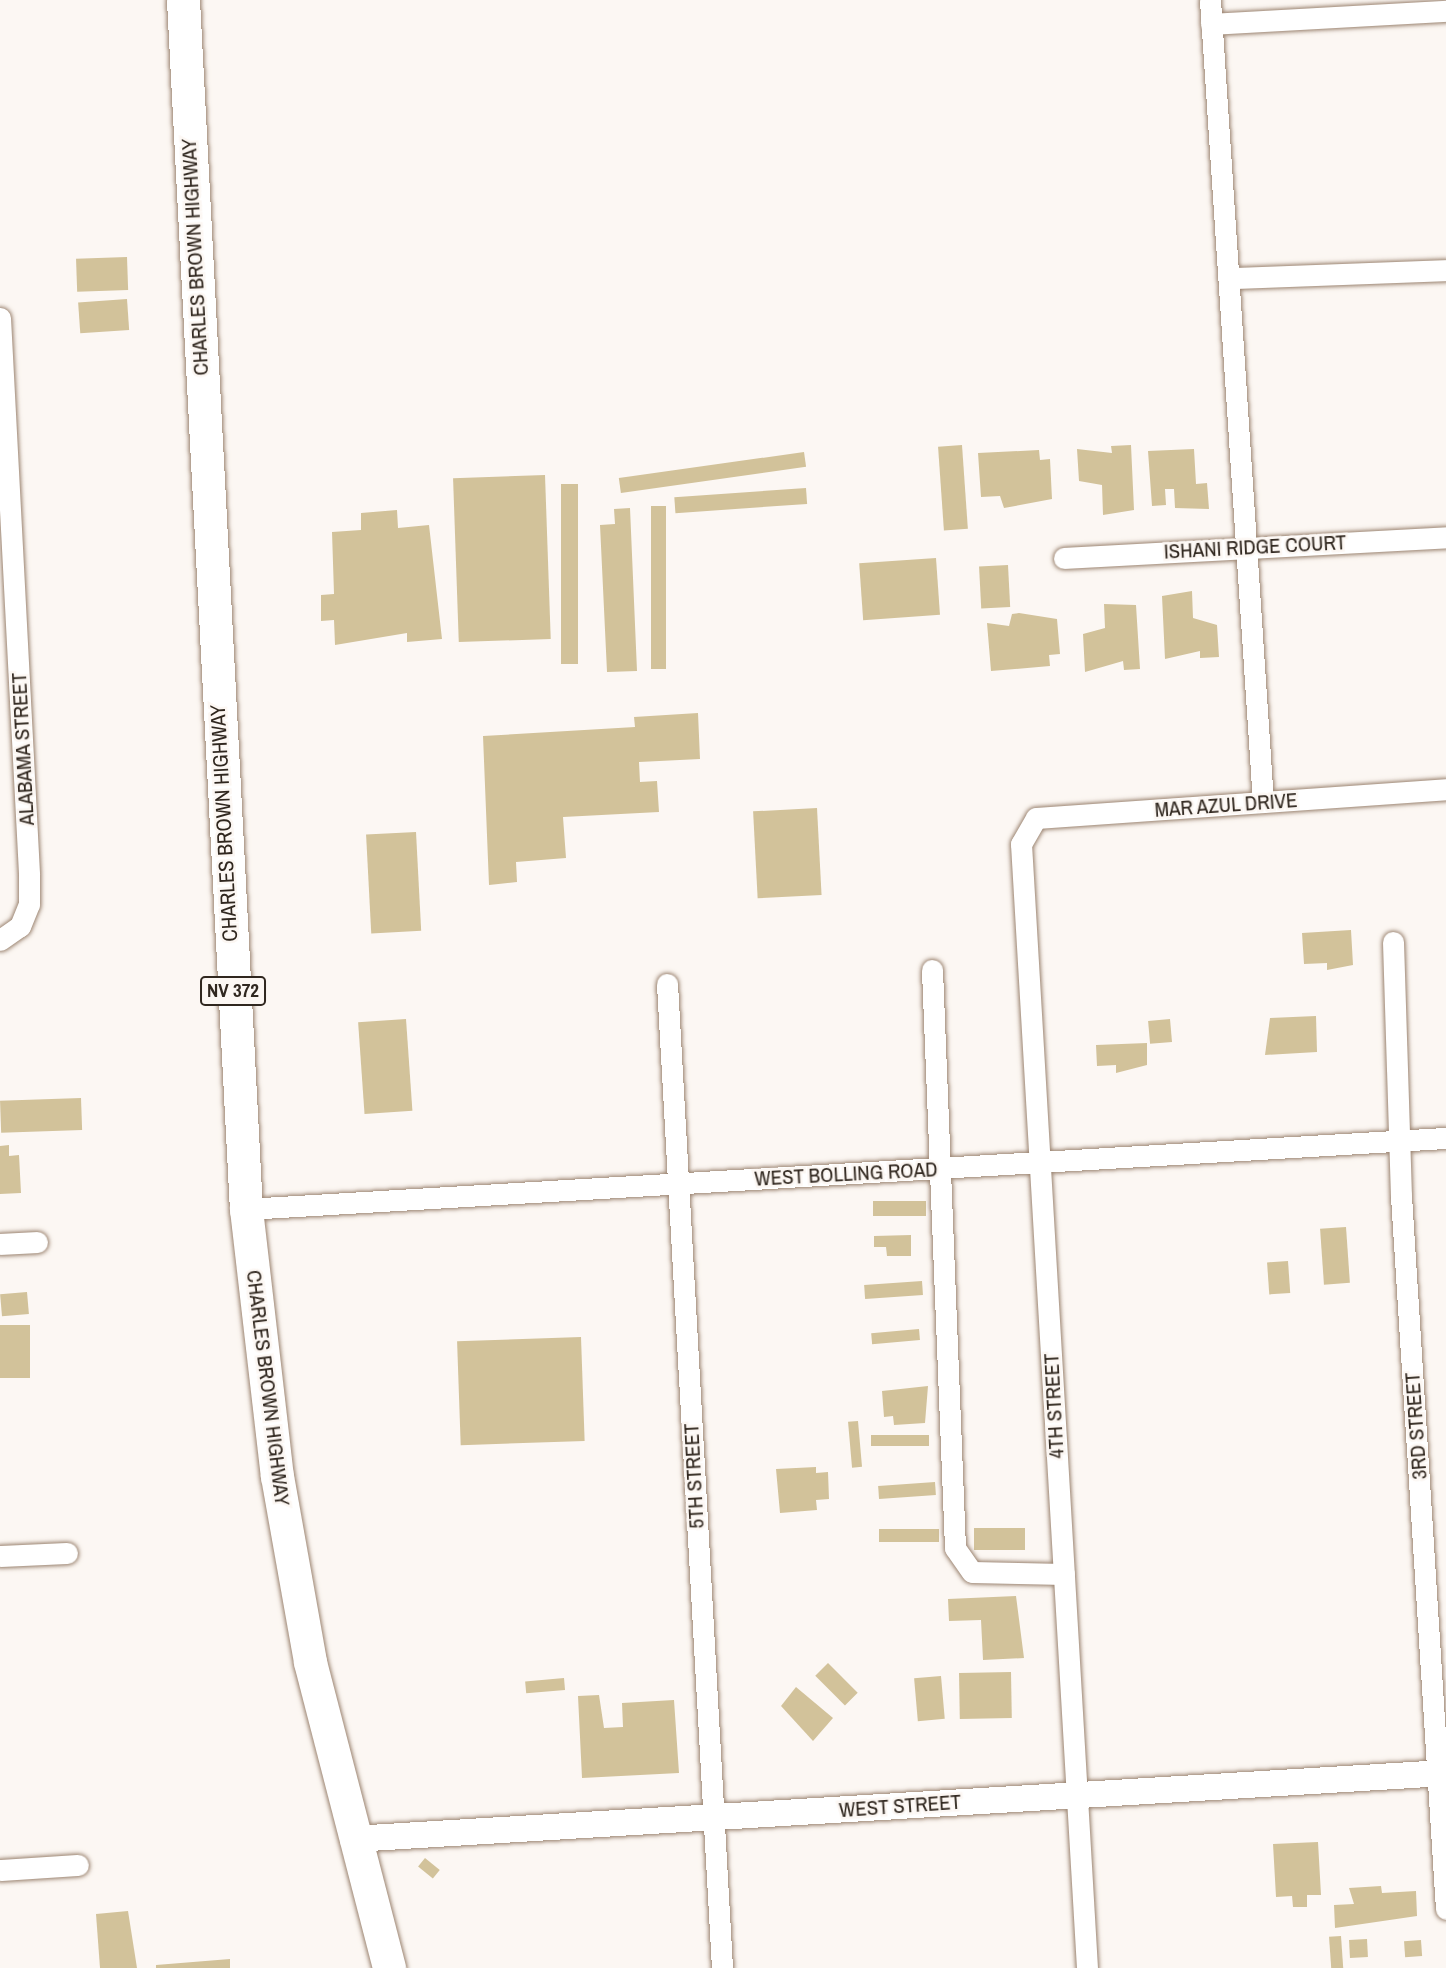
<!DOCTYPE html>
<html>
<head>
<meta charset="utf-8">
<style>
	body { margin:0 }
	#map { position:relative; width:1446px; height:1968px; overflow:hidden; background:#fcf7f3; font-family:"Archivo Narrow",sans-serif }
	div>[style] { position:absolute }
	.building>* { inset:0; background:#d2c29a; transform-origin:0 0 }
	.roads { filter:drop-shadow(0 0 2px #9c8572) drop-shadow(0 0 2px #9c8572) }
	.minor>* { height:21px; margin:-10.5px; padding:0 10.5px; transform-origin:10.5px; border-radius:10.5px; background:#fff }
	.tertiary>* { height:26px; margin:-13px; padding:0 13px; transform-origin:13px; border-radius:13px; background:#fff }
	.primary>* { height:33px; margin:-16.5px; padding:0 16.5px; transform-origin:16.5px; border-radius:16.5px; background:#fff }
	span { translate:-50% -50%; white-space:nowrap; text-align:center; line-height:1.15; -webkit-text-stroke:5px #fcf7f3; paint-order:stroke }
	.shield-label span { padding:2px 5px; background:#fcf7f3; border:2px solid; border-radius:5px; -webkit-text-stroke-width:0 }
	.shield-label { font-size:19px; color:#30271f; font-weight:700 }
	.street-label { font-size:21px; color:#30271f }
</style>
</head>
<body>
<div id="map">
	<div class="building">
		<div style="left:127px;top:257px;width:33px;height:51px;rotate:88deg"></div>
		<div style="left:127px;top:299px;width:31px;height:49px;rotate:86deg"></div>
		<div style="left:962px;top:445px;width:84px;height:24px;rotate:86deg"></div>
		<div style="clip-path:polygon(1131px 445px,1134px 510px,1103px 515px,1102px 485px,1079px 481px,1077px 449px,1112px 453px,1111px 446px)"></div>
		<div style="clip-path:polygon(1194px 449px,1196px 484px,1207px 483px,1209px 509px,1175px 508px,1174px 489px,1165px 489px,1166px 505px,1152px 506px,1148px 451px)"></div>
		<div style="clip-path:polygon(1039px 450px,1040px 460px,1050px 459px,1052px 499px,1004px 508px,1000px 496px,981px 497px,978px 453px)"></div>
		<div style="left:804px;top:452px;width:15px;height:187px;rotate:82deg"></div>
		<div style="left:545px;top:475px;width:164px;height:92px;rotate:88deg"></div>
		<div style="left:561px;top:484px;width:17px;height:180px"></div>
		<div style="left:806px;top:488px;width:16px;height:132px;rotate:86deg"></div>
		<div style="left:651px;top:506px;width:15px;height:163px"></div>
		<div style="clip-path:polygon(630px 508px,637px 671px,607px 672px,600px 525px,615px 524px,614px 509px)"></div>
		<div style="clip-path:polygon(397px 510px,398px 528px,429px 525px,442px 639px,407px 642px,407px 633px,335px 645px,334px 620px,321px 621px,321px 595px,334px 594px,332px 532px,361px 530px,361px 513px)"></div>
		<div style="left:936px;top:558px;width:57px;height:77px;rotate:86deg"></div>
		<div style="left:1008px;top:565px;width:42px;height:29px;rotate:87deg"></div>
		<div style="clip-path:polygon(1192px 591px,1193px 618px,1217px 625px,1219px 657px,1200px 658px,1200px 651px,1165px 659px,1162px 596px)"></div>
		<div style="clip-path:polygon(1104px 604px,1136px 605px,1140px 669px,1124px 670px,1123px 661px,1085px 672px,1083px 634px,1105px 628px)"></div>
		<div style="clip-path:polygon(1019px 613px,1057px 619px,1060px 654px,1049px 655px,1050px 666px,991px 671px,987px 623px,1009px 626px,1012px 614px)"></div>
		<div style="clip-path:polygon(698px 713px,700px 759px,639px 762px,640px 782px,657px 781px,659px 812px,563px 817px,566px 858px,516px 862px,517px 882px,489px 885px,483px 736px,635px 727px,634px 717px)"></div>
		<div style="left:817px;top:808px;width:87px;height:64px;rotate:87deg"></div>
		<div style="left:416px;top:832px;width:99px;height:50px;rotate:87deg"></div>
		<div style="clip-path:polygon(1351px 930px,1353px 965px,1327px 970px,1327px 963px,1304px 964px,1302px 933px)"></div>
		<div style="clip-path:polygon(1316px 1016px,1317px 1052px,1265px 1055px,1270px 1018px)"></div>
		<div style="left:406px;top:1019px;width:92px;height:48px;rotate:86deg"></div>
		<div style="left:1170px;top:1019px;width:23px;height:22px;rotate:85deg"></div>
		<div style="clip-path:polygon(1147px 1043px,1147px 1065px,1116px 1073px,1116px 1065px,1097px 1066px,1096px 1045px)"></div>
		<div style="left:81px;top:1098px;width:32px;height:81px;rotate:88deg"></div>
		<div style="clip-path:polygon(9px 1145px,9px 1156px,19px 1155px,21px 1193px,0 1194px,0 1146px)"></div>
		<div style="left:926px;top:1201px;width:15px;height:53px;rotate:90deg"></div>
		<div style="left:1346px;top:1227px;width:56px;height:26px;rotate:86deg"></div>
		<div style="clip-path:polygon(911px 1235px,911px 1256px,887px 1256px,886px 1247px,874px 1247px,874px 1236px)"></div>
		<div style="left:1288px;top:1261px;width:32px;height:21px;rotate:86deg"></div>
		<div style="left:922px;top:1281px;width:14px;height:58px;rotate:86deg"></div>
		<div style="left:27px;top:1292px;width:22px;height:27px;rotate:85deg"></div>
		<div style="left:0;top:1325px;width:30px;height:53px"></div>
		<div style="left:919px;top:1329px;width:11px;height:48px;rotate:85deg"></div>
		<div style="left:581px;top:1337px;width:104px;height:124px;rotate:88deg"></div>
		<div style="clip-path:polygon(928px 1386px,925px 1423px,894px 1425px,893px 1416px,884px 1417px,882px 1391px)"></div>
		<div style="left:858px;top:1421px;width:46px;height:10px;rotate:85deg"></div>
		<div style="left:929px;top:1435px;width:11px;height:58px;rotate:90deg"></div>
		<div style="clip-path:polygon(816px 1467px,816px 1473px,828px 1472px,829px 1499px,816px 1500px,817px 1510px,780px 1513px,776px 1469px)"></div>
		<div style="left:935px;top:1482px;width:13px;height:57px;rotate:86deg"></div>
		<div style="left:1025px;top:1528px;width:22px;height:51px;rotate:90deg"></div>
		<div style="left:939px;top:1529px;width:13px;height:60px;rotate:90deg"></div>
		<div style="clip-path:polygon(1016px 1596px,1024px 1658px,983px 1660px,981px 1620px,949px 1621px,948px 1599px)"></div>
		<div style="left:828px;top:1663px;width:42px;height:18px;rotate:45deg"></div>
		<div style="left:1011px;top:1672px;width:46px;height:52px;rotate:89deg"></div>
		<div style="left:941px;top:1676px;width:43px;height:27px;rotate:85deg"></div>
		<div style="left:564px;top:1678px;width:12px;height:39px;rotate:85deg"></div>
		<div style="clip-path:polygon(796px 1687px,833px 1718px,813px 1741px,781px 1706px)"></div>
		<div style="clip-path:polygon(599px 1695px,604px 1728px,623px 1727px,622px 1703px,674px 1700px,679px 1773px,582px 1778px,578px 1696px)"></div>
		<div style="clip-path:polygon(1318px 1842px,1321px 1895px,1307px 1895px,1307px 1907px,1293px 1907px,1292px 1896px,1276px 1897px,1273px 1844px)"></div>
		<div style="left:425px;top:1858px;width:19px;height:11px;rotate:39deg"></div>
		<div style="clip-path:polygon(1381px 1886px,1382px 1893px,1416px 1891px,1417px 1916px,1335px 1928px,1334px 1905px,1354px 1904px,1349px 1888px)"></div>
		<div style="clip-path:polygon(128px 1911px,137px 1968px,100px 1968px,96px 1914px)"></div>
		<div style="left:1341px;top:1936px;width:32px;height:12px;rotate:86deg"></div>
		<div style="left:1367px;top:1939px;width:18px;height:18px;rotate:87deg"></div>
		<div style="left:1421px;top:1940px;width:16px;height:17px;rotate:86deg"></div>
		<div style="clip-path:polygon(230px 1959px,230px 1968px,156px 1968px,156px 1965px)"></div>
	</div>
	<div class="roads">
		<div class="minor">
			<div style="left:1210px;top:0;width:804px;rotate:86.22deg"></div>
			<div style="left:1211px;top:24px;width:235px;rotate:-3.2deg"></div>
			<div style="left:1232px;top:278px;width:214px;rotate:-2.1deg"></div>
			<div style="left:0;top:318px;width:557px;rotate:87.01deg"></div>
			<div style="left:29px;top:874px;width:30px;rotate:90deg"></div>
			<div style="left:29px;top:904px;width:24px;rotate:112deg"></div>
			<div style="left:20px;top:926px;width:24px;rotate:145deg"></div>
			<div style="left:1064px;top:558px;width:383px;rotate:-3.1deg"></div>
			<div style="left:1393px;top:942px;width:254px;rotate:88.2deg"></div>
			<div style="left:1401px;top:1196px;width:714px;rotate:86.39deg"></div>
			<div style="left:932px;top:970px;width:578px;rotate:87.72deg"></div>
			<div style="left:955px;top:1548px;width:29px;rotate:55deg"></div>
			<div style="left:972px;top:1572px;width:92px;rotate:1.2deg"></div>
			<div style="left:667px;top:984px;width:986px;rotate:86.8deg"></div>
			<div style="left:246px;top:1209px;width:1202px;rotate:-3.39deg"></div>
			<div style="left:0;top:1244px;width:37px;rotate:-3deg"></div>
			<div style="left:0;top:1556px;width:67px;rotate:-2.6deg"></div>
			<div style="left:0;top:1870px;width:78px;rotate:-3.7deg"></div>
			<div style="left:1087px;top:1968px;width:1126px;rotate:-93.36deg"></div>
			<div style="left:1021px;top:844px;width:30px;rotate:-60deg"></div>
			<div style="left:1036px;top:818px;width:411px;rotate:-4deg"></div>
		</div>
		<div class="tertiary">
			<div style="left:353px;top:1839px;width:1095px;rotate:-3.46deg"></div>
		</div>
		<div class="primary">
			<div style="left:183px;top:0;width:1211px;rotate:87.02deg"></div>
			<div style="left:246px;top:1209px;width:269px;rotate:83.4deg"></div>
			<div style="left:277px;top:1476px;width:189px;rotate:79.9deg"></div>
			<div style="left:310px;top:1662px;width:316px;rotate:75.5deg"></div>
		</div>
	</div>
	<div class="shield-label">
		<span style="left:233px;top:991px">NV 372</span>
	</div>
	<div class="street-label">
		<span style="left:195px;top:257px;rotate:-93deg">CHARLES BROWN HIGHWAY</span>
		<span style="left:1255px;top:547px;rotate:-3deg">ISHANI RIDGE COURT</span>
		<span style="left:23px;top:749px;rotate:-93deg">ALABAMA STREET</span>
		<span style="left:1226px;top:805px;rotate:-4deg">MAR AZUL DRIVE</span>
		<span style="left:224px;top:823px;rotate:-93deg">CHARLES BROWN HIGHWAY</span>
		<span style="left:846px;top:1174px;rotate:-3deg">WEST BOLLING ROAD</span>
		<span style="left:268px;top:1388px;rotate:83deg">CHARLES BROWN HIGHWAY</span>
		<span style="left:1054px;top:1406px;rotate:-93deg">4TH STREET</span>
		<span style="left:1416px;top:1426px;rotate:-94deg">3RD STREET</span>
		<span style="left:694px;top:1476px;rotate:-93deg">5TH STREET</span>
		<span style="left:900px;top:1806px;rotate:-4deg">WEST STREET</span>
	</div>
</div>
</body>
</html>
